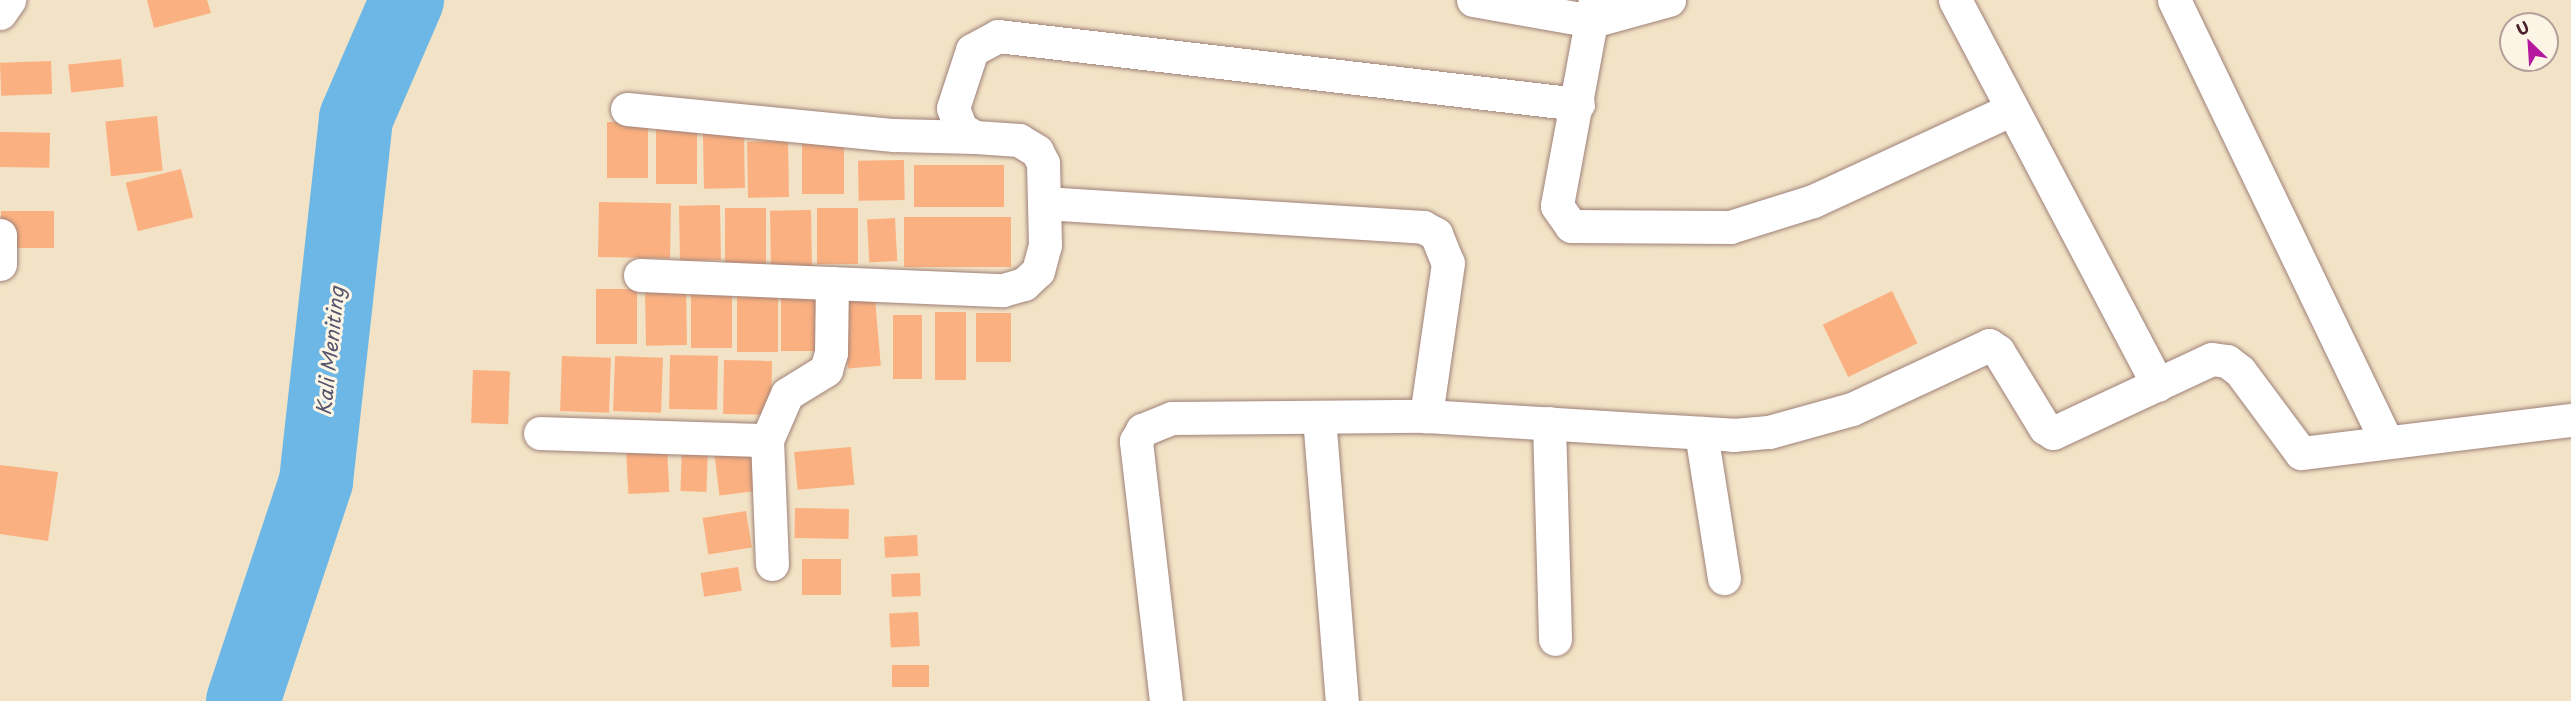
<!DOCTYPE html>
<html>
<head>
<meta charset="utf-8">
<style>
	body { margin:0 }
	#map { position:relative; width:2571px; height:701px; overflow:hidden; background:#f3e3c6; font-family:"Playpen Sans",sans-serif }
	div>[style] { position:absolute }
	.river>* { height:74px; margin:-37px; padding:0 37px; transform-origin:37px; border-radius:37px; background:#6cb7e5 }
	.building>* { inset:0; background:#fab081; transform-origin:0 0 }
	.roads { filter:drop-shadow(0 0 2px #9e8178) drop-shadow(0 0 2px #9e8178) }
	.minor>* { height:33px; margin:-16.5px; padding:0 16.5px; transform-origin:16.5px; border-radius:16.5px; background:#fff }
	span { translate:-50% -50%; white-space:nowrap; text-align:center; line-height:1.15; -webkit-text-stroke:6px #fcf5e5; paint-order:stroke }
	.water-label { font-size:20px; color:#56546c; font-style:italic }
	.north { position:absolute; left:2499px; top:12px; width:60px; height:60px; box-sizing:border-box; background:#fcf5e5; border:2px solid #b59f9b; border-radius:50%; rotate:335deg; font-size:16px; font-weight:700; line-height:24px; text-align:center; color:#4a1f2b }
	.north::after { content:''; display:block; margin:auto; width:21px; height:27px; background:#b5179e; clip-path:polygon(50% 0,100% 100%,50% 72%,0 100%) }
</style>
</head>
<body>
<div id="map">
	<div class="river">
		<div style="left:243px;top:701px;width:232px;rotate:-71.6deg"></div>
		<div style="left:316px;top:481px;width:365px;rotate:-83.7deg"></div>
		<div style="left:356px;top:118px;width:129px;rotate:-66.6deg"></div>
	</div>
	<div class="building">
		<div style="clip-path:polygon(147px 0,207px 0,211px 13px,154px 28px)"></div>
		<div style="left:121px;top:59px;width:28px;height:53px;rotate:84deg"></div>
		<div style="left:51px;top:61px;width:33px;height:51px;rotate:88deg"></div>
		<div style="left:157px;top:116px;width:55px;height:52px;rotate:84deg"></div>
		<div style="left:607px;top:122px;width:41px;height:56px"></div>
		<div style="left:656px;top:128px;width:41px;height:56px"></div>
		<div style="left:0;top:132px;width:50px;height:35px;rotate:1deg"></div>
		<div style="left:744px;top:133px;width:55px;height:41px;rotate:89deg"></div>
		<div style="left:844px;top:138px;width:56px;height:42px;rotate:90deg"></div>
		<div style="left:788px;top:141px;width:56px;height:41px;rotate:89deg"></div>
		<div style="left:904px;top:160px;width:40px;height:46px;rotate:89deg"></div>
		<div style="left:1004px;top:165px;width:42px;height:90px;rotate:90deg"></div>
		<div style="left:181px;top:169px;width:50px;height:57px;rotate:76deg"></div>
		<div style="left:599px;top:202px;width:72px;height:55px;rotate:1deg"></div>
		<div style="left:720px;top:205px;width:55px;height:41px;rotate:89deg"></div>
		<div style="left:725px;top:208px;width:41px;height:56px"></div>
		<div style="left:817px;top:208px;width:41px;height:56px"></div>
		<div style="left:811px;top:210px;width:56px;height:41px;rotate:89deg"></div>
		<div style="left:54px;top:211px;width:37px;height:53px;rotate:90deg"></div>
		<div style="left:904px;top:217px;width:107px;height:50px"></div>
		<div style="left:895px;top:218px;width:43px;height:28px;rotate:87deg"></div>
		<div style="left:596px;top:289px;width:41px;height:55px"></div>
		<div style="left:686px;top:289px;width:56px;height:41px;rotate:89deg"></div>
		<div style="left:1892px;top:291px;width:58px;height:77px;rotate:64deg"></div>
		<div style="left:691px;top:292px;width:41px;height:56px"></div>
		<div style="left:778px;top:295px;width:57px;height:41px;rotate:90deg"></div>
		<div style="left:822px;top:295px;width:56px;height:41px;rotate:90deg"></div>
		<div style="left:875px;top:299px;width:67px;height:33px;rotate:85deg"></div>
		<div style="left:935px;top:312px;width:31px;height:68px"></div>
		<div style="left:976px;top:313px;width:35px;height:49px"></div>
		<div style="left:893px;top:315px;width:29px;height:64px"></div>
		<div style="left:670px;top:355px;width:48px;height:54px;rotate:1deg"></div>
		<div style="left:562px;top:356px;width:49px;height:55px;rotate:2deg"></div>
		<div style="left:615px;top:356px;width:48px;height:55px;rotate:2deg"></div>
		<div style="left:724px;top:360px;width:48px;height:54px;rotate:1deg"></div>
		<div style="left:473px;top:370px;width:37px;height:53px;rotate:2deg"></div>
		<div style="left:667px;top:447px;width:45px;height:41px;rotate:87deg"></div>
		<div style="left:682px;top:447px;width:26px;height:44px;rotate:2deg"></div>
		<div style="left:851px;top:447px;width:38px;height:57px;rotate:85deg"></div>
		<div style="left:761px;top:448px;width:42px;height:47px;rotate:83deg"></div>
		<div style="clip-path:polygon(0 465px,58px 472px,48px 541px,0 534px)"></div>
		<div style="left:795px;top:508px;width:54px;height:30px;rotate:1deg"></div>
		<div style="left:746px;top:511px;width:37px;height:44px;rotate:81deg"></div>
		<div style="left:917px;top:535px;width:21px;height:33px;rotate:87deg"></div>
		<div style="left:802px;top:559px;width:39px;height:36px"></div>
		<div style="left:738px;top:567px;width:24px;height:38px;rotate:81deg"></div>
		<div style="left:920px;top:573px;width:23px;height:29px;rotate:88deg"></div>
		<div style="left:918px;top:612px;width:34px;height:29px;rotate:87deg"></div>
		<div style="left:929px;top:665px;width:22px;height:37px;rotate:90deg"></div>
	</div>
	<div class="roads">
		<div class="minor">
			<div style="left:1473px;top:0;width:121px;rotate:10deg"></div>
			<div style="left:1592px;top:21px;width:80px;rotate:-15.3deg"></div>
			<div style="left:1595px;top:0;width:209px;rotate:100.5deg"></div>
			<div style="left:1557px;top:206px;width:24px;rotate:55deg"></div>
			<div style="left:1571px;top:226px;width:159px;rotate:0.4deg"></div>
			<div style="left:1730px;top:227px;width:87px;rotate:-17.4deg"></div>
			<div style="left:1813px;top:201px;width:219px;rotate:-24.8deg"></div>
			<div style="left:1955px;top:0;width:435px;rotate:62.2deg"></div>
			<div style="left:2174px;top:0;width:488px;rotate:64.3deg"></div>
			<div style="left:0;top:13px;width:16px;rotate:-55deg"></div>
			<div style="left:627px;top:109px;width:268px;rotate:5.6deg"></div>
			<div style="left:894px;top:135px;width:81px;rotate:1.4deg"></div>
			<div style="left:1044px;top:203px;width:380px;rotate:3.6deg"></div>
			<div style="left:1423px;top:227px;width:15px;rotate:28deg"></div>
			<div style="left:1436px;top:234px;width:31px;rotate:68deg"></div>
			<div style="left:1448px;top:263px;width:155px;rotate:98.2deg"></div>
			<div style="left:0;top:235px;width:29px;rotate:90deg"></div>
			<div style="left:640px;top:275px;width:363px;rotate:2.4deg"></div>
			<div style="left:1003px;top:290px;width:22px;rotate:-16deg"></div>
			<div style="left:1024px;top:284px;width:19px;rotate:-43deg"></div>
			<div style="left:1038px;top:271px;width:27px;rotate:-75deg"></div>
			<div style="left:1045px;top:245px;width:82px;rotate:-91.4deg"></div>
			<div style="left:1043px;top:163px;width:13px;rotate:-117deg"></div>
			<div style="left:1037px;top:151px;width:21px;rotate:-149deg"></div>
			<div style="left:1019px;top:140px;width:44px;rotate:-176.1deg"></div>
			<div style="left:975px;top:137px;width:16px;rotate:-150deg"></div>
			<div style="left:961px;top:129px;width:22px;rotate:-111deg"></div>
			<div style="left:953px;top:108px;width:61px;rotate:-71.9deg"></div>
			<div style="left:972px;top:50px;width:30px;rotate:-28deg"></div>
			<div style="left:998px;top:36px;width:584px;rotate:6.69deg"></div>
			<div style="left:1319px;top:417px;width:285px;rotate:85.4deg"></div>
			<div style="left:1549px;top:423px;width:216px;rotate:88.4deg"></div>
			<div style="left:540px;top:433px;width:227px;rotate:1.8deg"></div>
			<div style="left:1701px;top:433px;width:147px;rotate:81deg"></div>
			<div style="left:772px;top:564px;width:124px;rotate:-92.3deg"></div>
			<div style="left:767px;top:440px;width:50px;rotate:-66.5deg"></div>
			<div style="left:787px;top:394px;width:46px;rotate:-31.6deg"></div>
			<div style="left:826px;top:370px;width:18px;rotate:-74deg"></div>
			<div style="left:831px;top:353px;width:70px;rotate:-89.2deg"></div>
			<div style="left:1166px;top:701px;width:262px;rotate:-96.6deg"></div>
			<div style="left:1136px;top:441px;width:13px;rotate:-61deg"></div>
			<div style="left:1142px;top:430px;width:32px;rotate:-22deg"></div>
			<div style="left:1172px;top:418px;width:254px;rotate:-0.5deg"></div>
			<div style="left:1426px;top:416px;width:308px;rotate:3.5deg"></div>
			<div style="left:1733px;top:435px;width:36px;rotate:-5deg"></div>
			<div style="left:1769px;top:432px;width:86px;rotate:-15.5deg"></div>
			<div style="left:1852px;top:409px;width:151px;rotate:-25deg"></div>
			<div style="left:1989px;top:345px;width:11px;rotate:34deg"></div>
			<div style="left:1998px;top:351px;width:90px;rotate:58.6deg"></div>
			<div style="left:2045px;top:428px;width:9px;rotate:32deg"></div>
			<div style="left:2053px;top:433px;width:175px;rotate:-25deg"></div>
			<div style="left:2212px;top:359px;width:15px;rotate:8deg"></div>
			<div style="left:2227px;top:361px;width:16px;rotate:38deg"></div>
			<div style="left:2240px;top:371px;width:102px;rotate:53.4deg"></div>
			<div style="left:2301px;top:453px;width:272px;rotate:-7deg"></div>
		</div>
	</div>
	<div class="water-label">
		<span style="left:330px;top:351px;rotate:-84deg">Kali Meniting</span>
	</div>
	<div class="north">U</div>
</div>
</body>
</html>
